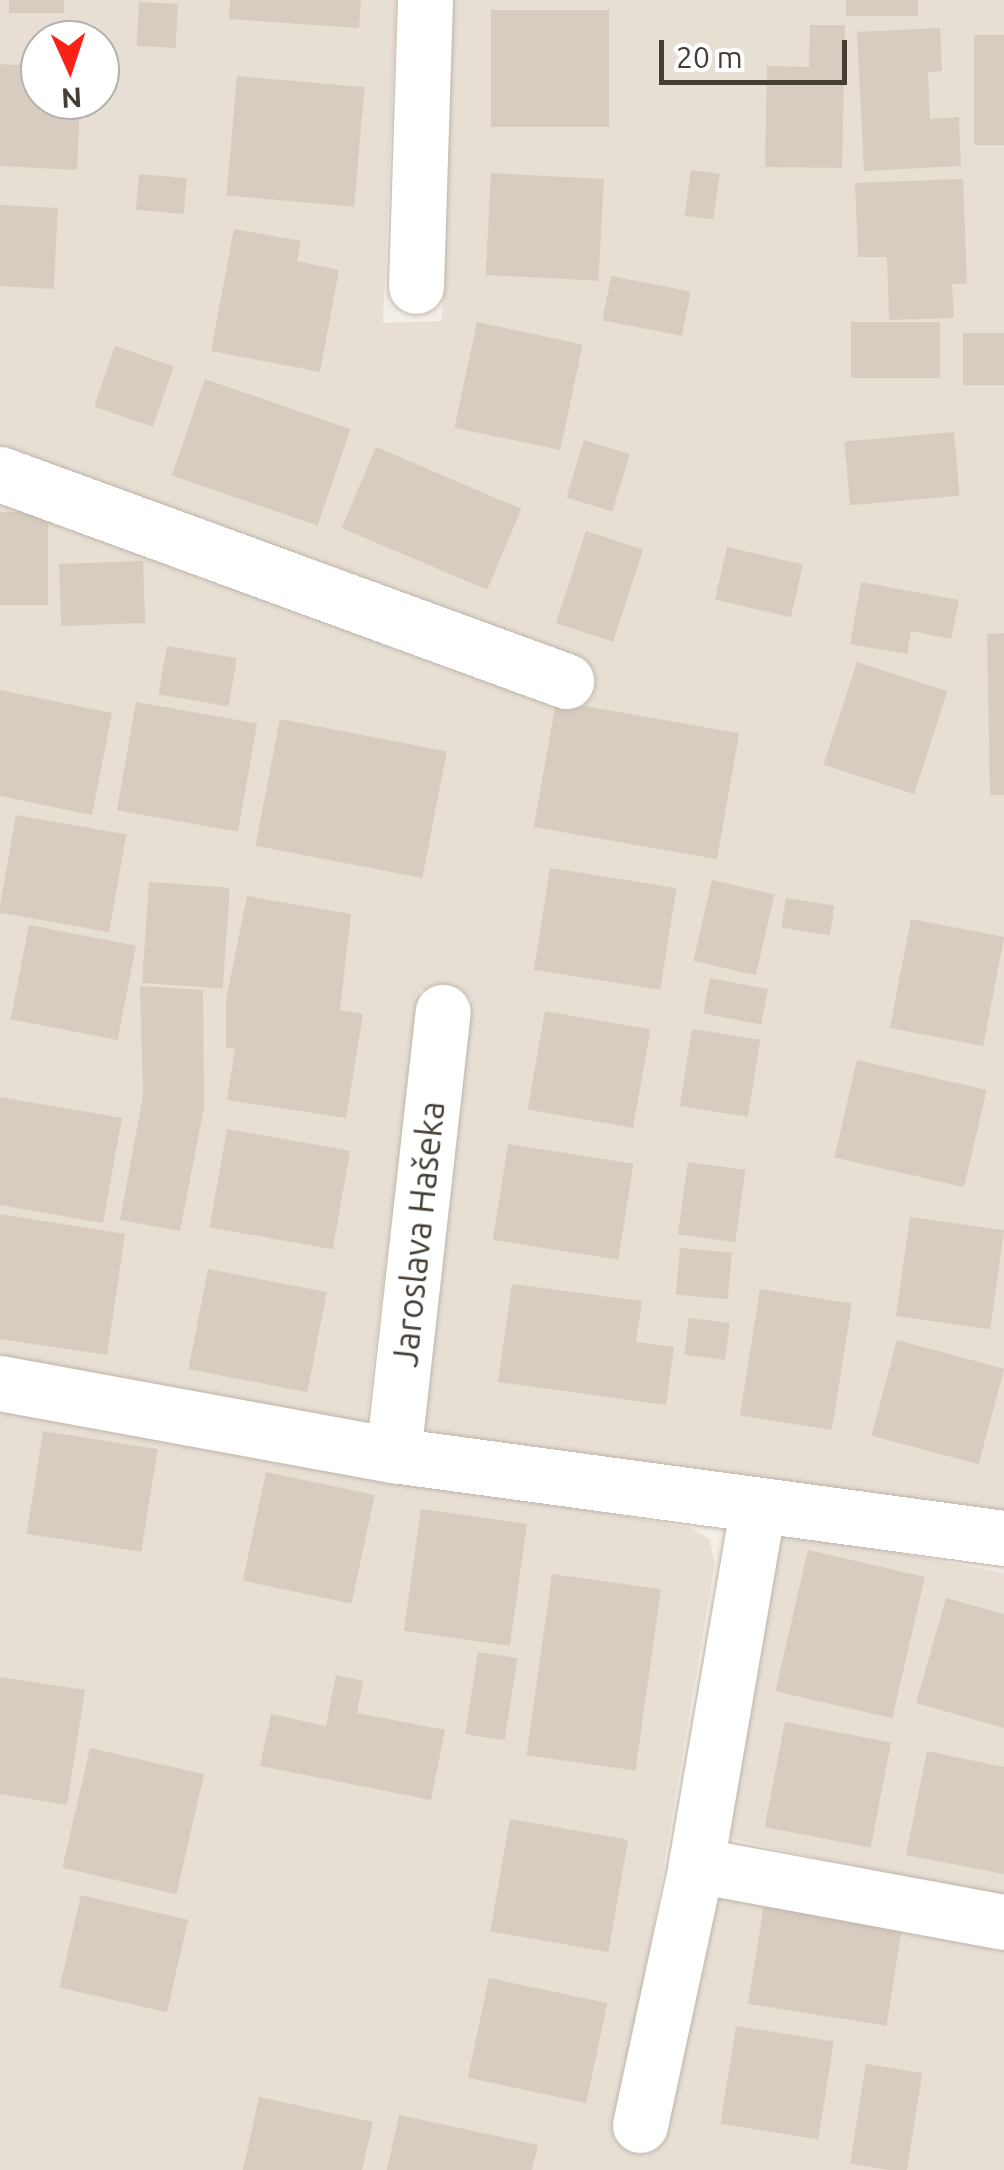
<!DOCTYPE html>
<html>
<head>
<meta charset="utf-8">
<style>
	body { margin:0 }
	#map { position:relative; width:1004px; height:2170px; overflow:hidden; background:#f3eee6; font-family:Ubuntu,sans-serif }
	div>[style] { position:absolute }
	.residential>* { inset:0; background:#e7dfd4 }
	.building>* { inset:0; background:#d8cbbf; transform-origin:0 0 }
	.roads { filter:drop-shadow(0 0 2px #bfb5a9) drop-shadow(0 0 2px #bfb5a9) }
	.street>* { height:55px; margin:-27.5px; padding:0 27.5px; transform-origin:27.5px; border-radius:27.5px; background:#fff }
	span { translate:-50% -50%; white-space:nowrap; text-align:center; line-height:1.15; -webkit-text-stroke:9px #fff; paint-order:stroke }
	.street-label { font-size:35px; color:#463e35 }
	.north { position:absolute; left:20px; top:20px; width:100px; height:100px; box-sizing:border-box; background:#fff; border:2px solid #b5b2ae; border-radius:50%; rotate:177deg; font-size:28px; font-weight:700; line-height:40px; text-align:center; color:#463e35 }
	.north::after { content:''; display:block; margin:auto; width:35px; height:45px; background:#fb2116; clip-path:polygon(50% 0,100% 100%,50% 72%,0 100%) }
	.scale { position:absolute; left:659px; top:40px; width:188px; height:45px; box-sizing:border-box; border:5px solid #463e35; border-top:0; padding-left:12px; font-size:30px; line-height:35px; white-space:nowrap; color:#463e35; -webkit-text-stroke:8px #fff; paint-order:stroke }
</style>
</head>
<body>
<div id="map">
	<div class="residential">
		<div style="clip-path:polygon(evenodd,0 0,396px 0,383px 323px,442px 321px,450px 0,1004px 0,1004px 1514px,426px 1438px,415px 1419px,471px 998px,420px 989px,366px 1422px,0 1368px,0 492px,580px 696px,590px 667px,0 452px,0 0,40px 40px,100px 40px,100px 100px,40px 100px,40px 40px)"></div>
		<div style="clip-path:polygon(0 1405px,691px 1528px,709px 1539px,715px 1563px,619px 2129px,666px 2137px,713px 1890px,1004px 1946px,1004px 2170px,0 2170px)"></div>
		<div style="clip-path:polygon(785px 1532px,1004px 1573px,1004px 1899px,732px 1839px,725px 1816px,771px 1542px)"></div>
	</div>
	<div class="building">
		<div style="left:9px;top:0;width:55px;height:13px"></div>
		<div style="clip-path:polygon(230px 0,361px 0,359px 28px,229px 19px)"></div>
		<div style="left:846px;top:0;width:72px;height:16px"></div>
		<div style="left:139px;top:2px;width:39px;height:44px;rotate:3deg"></div>
		<div style="left:609px;top:10px;width:117px;height:118px;rotate:90deg"></div>
		<div style="clip-path:polygon(810px 25px,845px 25px,842px 168px,765px 167px,767px 66px,809px 67px)"></div>
		<div style="clip-path:polygon(940px 28px,942px 71px,928px 72px,930px 119px,959px 117px,961px 166px,864px 171px,857px 32px)"></div>
		<div style="left:1004px;top:35px;width:110px;height:30px;rotate:90deg"></div>
		<div style="clip-path:polygon(0 64px,40px 66px,40px 100px,80px 100px,77px 170px,0 166px)"></div>
		<div style="left:237px;top:76px;width:128px;height:120px;rotate:5deg"></div>
		<div style="left:691px;top:170px;width:29px;height:46px;rotate:8deg"></div>
		<div style="left:491px;top:173px;width:113px;height:102px;rotate:3deg"></div>
		<div style="left:139px;top:174px;width:48px;height:36px;rotate:5deg"></div>
		<div style="clip-path:polygon(963px 179px,967px 284px,952px 284px,954px 318px,889px 320px,887px 257px,858px 257px,855px 183px)"></div>
		<div style="left:0;top:205px;width:58px;height:81px;rotate:3deg"></div>
		<div style="clip-path:polygon(234px 229px,301px 241px,297px 261px,339px 270px,320px 372px,211px 351px)"></div>
		<div style="left:611px;top:276px;width:81px;height:45px;rotate:11deg"></div>
		<div style="left:477px;top:322px;width:108px;height:108px;rotate:12deg"></div>
		<div style="left:940px;top:322px;width:56px;height:89px;rotate:90deg"></div>
		<div style="left:1004px;top:333px;width:52px;height:41px;rotate:90deg"></div>
		<div style="left:115px;top:346px;width:62px;height:64px;rotate:19deg"></div>
		<div style="left:205px;top:379px;width:154px;height:102px;rotate:19deg"></div>
		<div style="left:954px;top:432px;width:64px;height:110px;rotate:85deg"></div>
		<div style="left:584px;top:440px;width:48px;height:60px;rotate:17deg"></div>
		<div style="left:376px;top:447px;width:158px;height:88px;rotate:23deg"></div>
		<div style="left:0;top:512px;width:48px;height:93px"></div>
		<div style="left:586px;top:531px;width:60px;height:97px;rotate:18deg"></div>
		<div style="left:727px;top:547px;width:78px;height:54px;rotate:13deg"></div>
		<div style="left:143px;top:561px;width:62px;height:84px;rotate:88deg"></div>
		<div style="clip-path:polygon(861px 582px,959px 600px,951px 639px,911px 631px,907px 654px,850px 644px)"></div>
		<div style="clip-path:polygon(1004px 633px,1004px 795px,990px 795px,987px 634px)"></div>
		<div style="left:167px;top:646px;width:71px;height:49px;rotate:10deg"></div>
		<div style="left:857px;top:662px;width:95px;height:108px;rotate:18deg"></div>
		<div style="clip-path:polygon(0 690px,112px 713px,92px 815px,0 796px)"></div>
		<div style="left:556px;top:701px;width:186px;height:128px;rotate:10deg"></div>
		<div style="left:136px;top:702px;width:123px;height:110px;rotate:10deg"></div>
		<div style="left:280px;top:719px;width:170px;height:129px;rotate:11deg"></div>
		<div style="left:16px;top:815px;width:112px;height:99px;rotate:10deg"></div>
		<div style="left:550px;top:868px;width:128px;height:103px;rotate:9deg"></div>
		<div style="left:712px;top:880px;width:64px;height:83px;rotate:13deg"></div>
		<div style="left:149px;top:882px;width:81px;height:101px;rotate:4deg"></div>
		<div style="clip-path:polygon(247px 896px,351px 914px,340px 1010px,363px 1014px,346px 1118px,227px 1100px,235px 1049px,226px 1047px,226px 1000px)"></div>
		<div style="left:786px;top:898px;width:49px;height:30px;rotate:9deg"></div>
		<div style="left:911px;top:919px;width:95px;height:111px;rotate:11deg"></div>
		<div style="left:29px;top:925px;width:109px;height:96px;rotate:11deg"></div>
		<div style="left:710px;top:978px;width:59px;height:36px;rotate:11deg"></div>
		<div style="clip-path:polygon(140px 986px,203px 990px,204px 1107px,180px 1231px,120px 1220px,143px 1096px)"></div>
		<div style="left:545px;top:1011px;width:107px;height:100px;rotate:10deg"></div>
		<div style="left:692px;top:1029px;width:69px;height:78px;rotate:9deg"></div>
		<div style="left:857px;top:1060px;width:133px;height:100px;rotate:13deg"></div>
		<div style="clip-path:polygon(0 1097px,122px 1118px,103px 1223px,0 1205px)"></div>
		<div style="left:227px;top:1129px;width:125px;height:100px;rotate:10deg"></div>
		<div style="left:508px;top:1144px;width:127px;height:97px;rotate:9deg"></div>
		<div style="left:688px;top:1162px;width:58px;height:73px;rotate:8deg"></div>
		<div style="clip-path:polygon(0 1214px,125px 1234px,107px 1355px,0 1339px)"></div>
		<div style="left:910px;top:1217px;width:95px;height:100px;rotate:8deg"></div>
		<div style="left:680px;top:1248px;width:52px;height:47px;rotate:5deg"></div>
		<div style="left:208px;top:1269px;width:121px;height:102px;rotate:11deg"></div>
		<div style="clip-path:polygon(512px 1284px,642px 1301px,636px 1342px,674px 1347px,666px 1405px,498px 1382px)"></div>
		<div style="left:760px;top:1289px;width:93px;height:128px;rotate:9deg"></div>
		<div style="left:689px;top:1318px;width:41px;height:37px;rotate:7deg"></div>
		<div style="left:897px;top:1340px;width:111px;height:99px;rotate:15deg"></div>
		<div style="left:43px;top:1431px;width:116px;height:104px;rotate:9deg"></div>
		<div style="left:266px;top:1472px;width:111px;height:111px;rotate:12deg"></div>
		<div style="left:421px;top:1509px;width:107px;height:123px;rotate:8deg"></div>
		<div style="left:808px;top:1550px;width:120px;height:145px;rotate:13deg"></div>
		<div style="left:552px;top:1574px;width:110px;height:183px;rotate:8deg"></div>
		<div style="clip-path:polygon(946px 1598px,1004px 1614px,1004px 1728px,916px 1703px)"></div>
		<div style="left:478px;top:1652px;width:40px;height:83px;rotate:9deg"></div>
		<div style="clip-path:polygon(336px 1675px,363px 1681px,357px 1713px,445px 1730px,431px 1800px,260px 1766px,271px 1714px,326px 1726px)"></div>
		<div style="clip-path:polygon(0 1677px,85px 1690px,67px 1805px,0 1794px)"></div>
		<div style="left:785px;top:1722px;width:108px;height:107px;rotate:11deg"></div>
		<div style="left:90px;top:1748px;width:117px;height:123px;rotate:13deg"></div>
		<div style="clip-path:polygon(927px 1751px,1004px 1767px,1004px 1874px,906px 1855px)"></div>
		<div style="left:510px;top:1819px;width:120px;height:114px;rotate:10deg"></div>
		<div style="left:81px;top:1895px;width:110px;height:95px;rotate:13deg"></div>
		<div style="left:764px;top:1904px;width:140px;height:101px;rotate:9deg"></div>
		<div style="left:489px;top:1978px;width:121px;height:102px;rotate:12deg"></div>
		<div style="left:736px;top:2026px;width:99px;height:99px;rotate:9deg"></div>
		<div style="left:866px;top:2064px;width:57px;height:101px;rotate:9deg"></div>
		<div style="clip-path:polygon(259px 2097px,373px 2122px,362px 2170px,243px 2170px)"></div>
		<div style="clip-path:polygon(399px 2115px,538px 2145px,532px 2170px,387px 2170px)"></div>
	</div>
	<div class="roads">
		<div class="street">
			<div style="left:416px;top:286px;width:286px;rotate:-88.2deg"></div>
			<div style="left:0;top:474px;width:603px;rotate:20.09deg"></div>
			<div style="left:0;top:1383px;width:400px;rotate:10.4deg"></div>
			<div style="left:393px;top:1455px;width:617px;rotate:7.74deg"></div>
			<div style="left:393px;top:1455px;width:446px;rotate:-83.6deg"></div>
			<div style="left:758px;top:1505px;width:365px;rotate:99.8deg"></div>
			<div style="left:696px;top:1865px;width:313px;rotate:10.5deg"></div>
			<div style="left:640px;top:2125px;width:266px;rotate:-77.8deg"></div>
		</div>
	</div>
	<div class="street-label">
		<span style="left:418px;top:1234px;rotate:-84deg">Jaroslava Hašeka</span>
	</div>
	<div class="north">N</div>
	<div class="scale">20 m</div>
</div>
</body>
</html>
